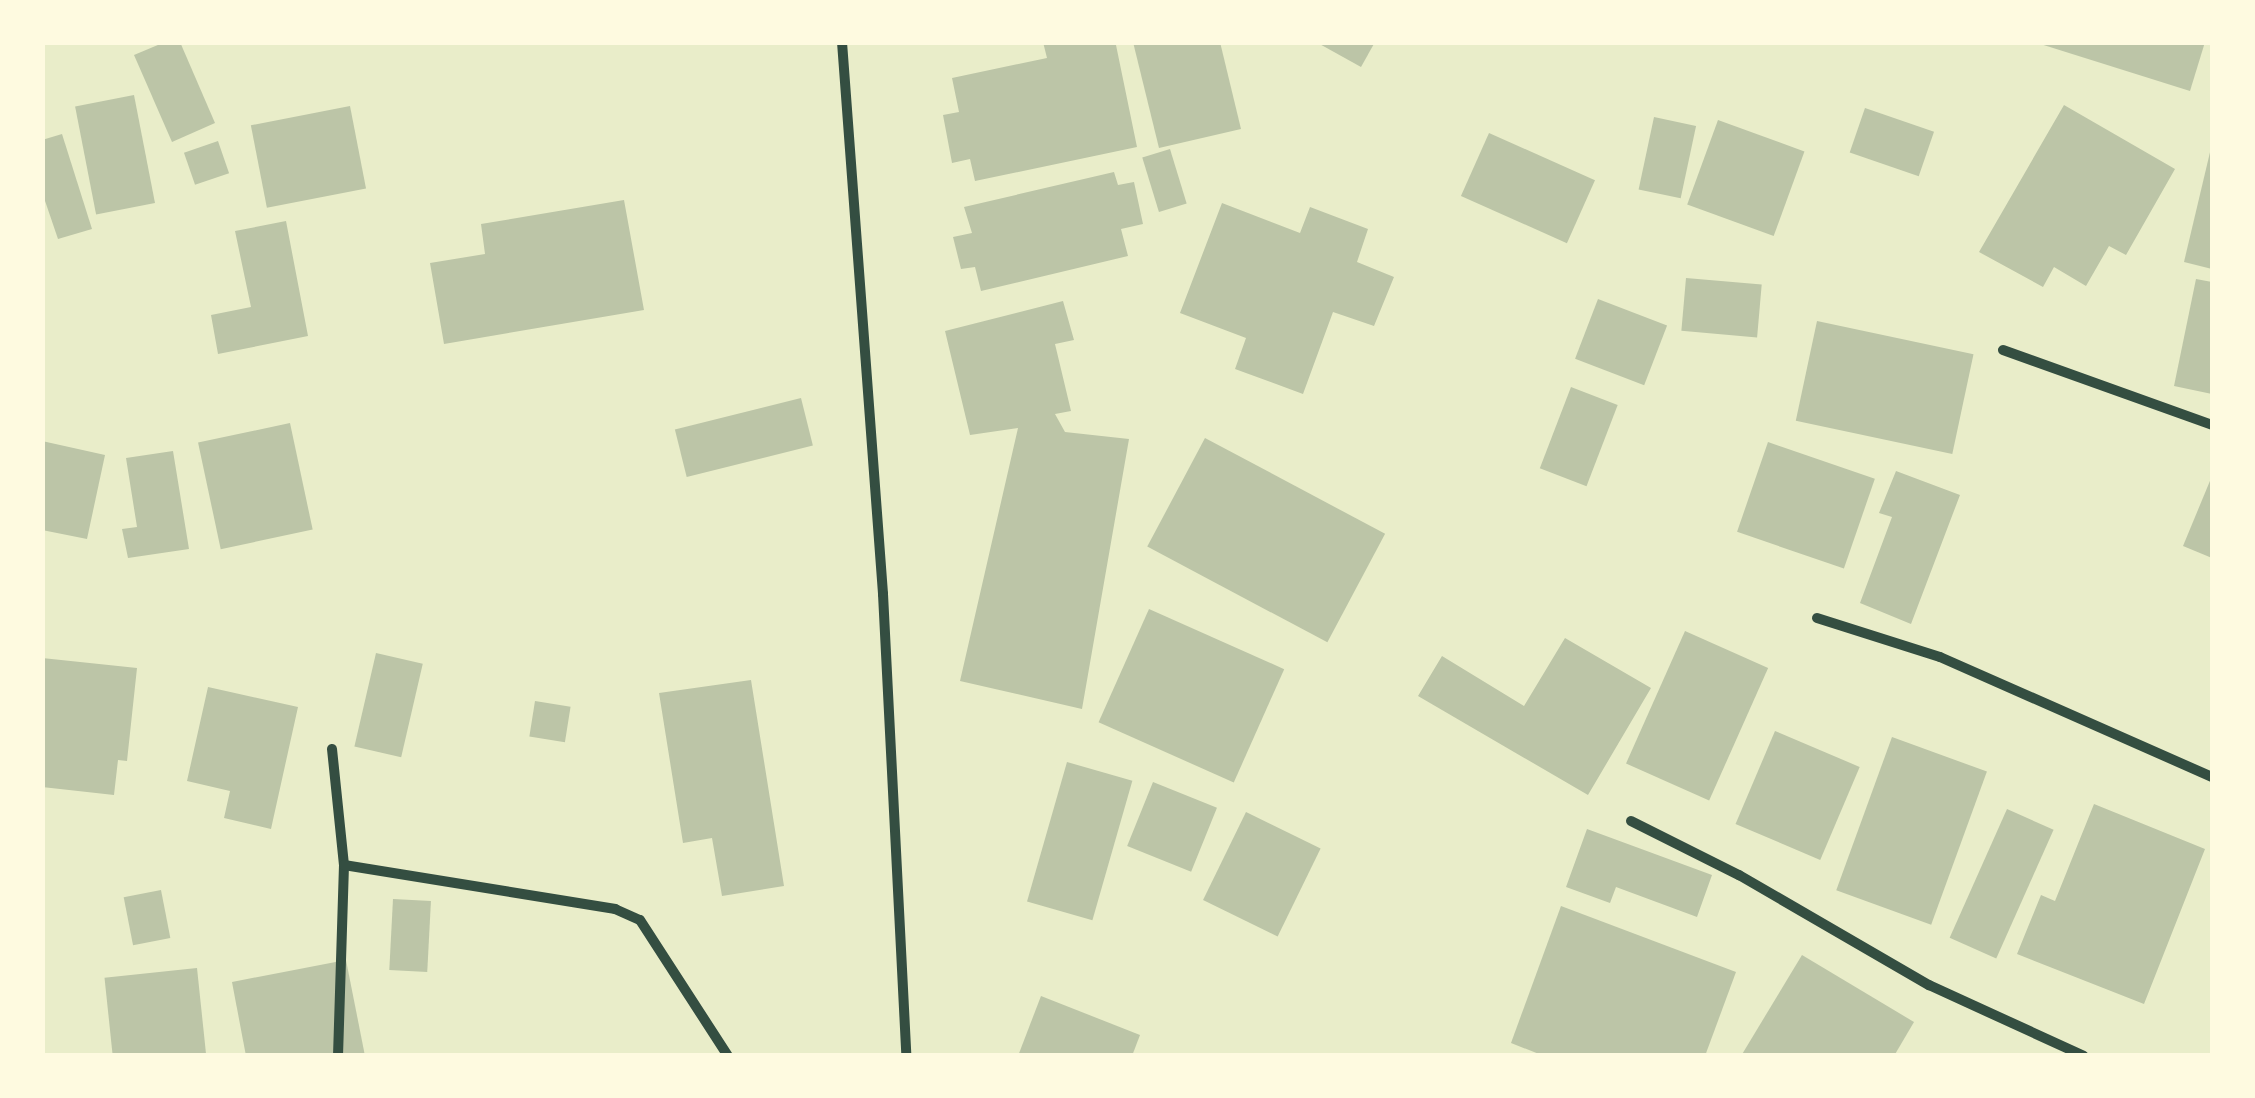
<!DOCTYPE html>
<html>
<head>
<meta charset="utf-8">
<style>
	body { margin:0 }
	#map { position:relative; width:2255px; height:1098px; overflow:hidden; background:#e9edc9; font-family:Merriweather,serif }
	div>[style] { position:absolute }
	.building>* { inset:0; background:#bcc5a7; transform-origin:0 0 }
	.minor>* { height:10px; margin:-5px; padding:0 5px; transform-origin:5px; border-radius:5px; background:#344e41 }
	span { translate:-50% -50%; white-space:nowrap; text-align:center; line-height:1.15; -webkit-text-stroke:8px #fefae0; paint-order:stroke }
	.frame { position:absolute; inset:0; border:45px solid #fefae0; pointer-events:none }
</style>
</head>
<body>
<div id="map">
	<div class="building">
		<div style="clip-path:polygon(165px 42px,180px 42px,215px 123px,172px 142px,134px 55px)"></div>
		<div style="clip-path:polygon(1043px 42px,1116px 45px,1137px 147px,975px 181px,970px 159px,952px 163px,943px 115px,959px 112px,952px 78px,1047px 58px)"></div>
		<div style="clip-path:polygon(1133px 42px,1220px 42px,1241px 129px,1159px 148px)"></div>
		<div style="clip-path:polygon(1316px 42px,1375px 42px,1361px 67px)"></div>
		<div style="clip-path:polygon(2034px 42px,2205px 42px,2190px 91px)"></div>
		<div style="left:134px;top:95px;width:110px;height:60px;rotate:79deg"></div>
		<div style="clip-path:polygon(2064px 105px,2175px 169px,2126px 255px,2109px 246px,2086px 286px,2054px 267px,2043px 287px,1979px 252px)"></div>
		<div style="left:350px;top:106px;width:84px;height:101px;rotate:79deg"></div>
		<div style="left:1865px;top:108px;width:73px;height:47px;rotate:19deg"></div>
		<div style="left:1654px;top:117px;width:43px;height:74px;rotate:12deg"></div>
		<div style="left:1718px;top:120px;width:92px;height:90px;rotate:20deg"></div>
		<div style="left:1489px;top:133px;width:116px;height:69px;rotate:24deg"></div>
		<div style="clip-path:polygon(62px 134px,92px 229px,58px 239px,42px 192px,42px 140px)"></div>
		<div style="left:218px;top:141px;width:34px;height:36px;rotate:71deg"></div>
		<div style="clip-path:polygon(2211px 148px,2212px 149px,2212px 269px,2184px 262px)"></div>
		<div style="left:1170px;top:149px;width:57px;height:29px;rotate:73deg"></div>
		<div style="clip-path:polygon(1114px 172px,1118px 185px,1134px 182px,1143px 224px,1121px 229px,1128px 256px,981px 291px,975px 267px,961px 269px,953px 237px,972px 233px,964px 207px)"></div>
		<div style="clip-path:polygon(624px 200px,644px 310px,444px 344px,430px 263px,485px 254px,481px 224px)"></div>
		<div style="clip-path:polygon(1222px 203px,1300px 233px,1310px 207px,1368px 229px,1357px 262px,1394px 277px,1374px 326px,1333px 312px,1303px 394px,1235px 369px,1246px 338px,1180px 313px)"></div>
		<div style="clip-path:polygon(286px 221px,308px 336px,218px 354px,211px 315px,251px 307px,235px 231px)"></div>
		<div style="left:1686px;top:278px;width:76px;height:53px;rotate:5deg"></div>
		<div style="clip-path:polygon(2196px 279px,2212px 282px,2212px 394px,2174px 386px)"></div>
		<div style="left:1598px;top:299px;width:74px;height:64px;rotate:21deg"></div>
		<div style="clip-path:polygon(1063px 301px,1074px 340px,1055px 344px,1071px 411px,1055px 414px,1065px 432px,1129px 439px,1082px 709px,960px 681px,1018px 428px,970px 435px,945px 331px)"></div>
		<div style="left:1817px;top:321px;width:160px;height:102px;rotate:12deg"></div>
		<div style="left:1571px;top:387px;width:50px;height:87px;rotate:21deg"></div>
		<div style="left:801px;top:398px;width:49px;height:130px;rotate:76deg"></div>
		<div style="left:290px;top:423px;width:109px;height:94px;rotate:78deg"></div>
		<div style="left:1205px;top:438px;width:204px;height:123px;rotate:28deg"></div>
		<div style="clip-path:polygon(42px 441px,105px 455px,87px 539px,42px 530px)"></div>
		<div style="left:1768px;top:442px;width:113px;height:95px;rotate:19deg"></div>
		<div style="clip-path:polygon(173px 451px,189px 549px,128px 558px,122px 529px,137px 527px,126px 458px)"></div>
		<div style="clip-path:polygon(1896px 471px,1960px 495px,1911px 624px,1860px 603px,1892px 517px,1879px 513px)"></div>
		<div style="clip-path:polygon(2212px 476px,2212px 558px,2183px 546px)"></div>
		<div style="left:1149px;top:609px;width:148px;height:124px;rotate:24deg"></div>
		<div style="left:1685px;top:631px;width:91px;height:145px;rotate:24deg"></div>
		<div style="clip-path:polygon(1565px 638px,1651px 688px,1588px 795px,1418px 696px,1442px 656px,1524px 706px)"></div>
		<div style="left:376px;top:653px;width:48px;height:96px;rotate:13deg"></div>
		<div style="clip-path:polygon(42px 658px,137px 668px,127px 761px,118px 760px,114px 795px,42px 787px)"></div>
		<div style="clip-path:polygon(751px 680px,784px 886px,722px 896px,712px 838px,683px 843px,659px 693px)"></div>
		<div style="clip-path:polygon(208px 687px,298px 707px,271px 829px,224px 818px,230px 791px,187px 781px)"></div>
		<div style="left:535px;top:701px;width:36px;height:36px;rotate:9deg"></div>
		<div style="left:1775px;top:731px;width:92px;height:101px;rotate:23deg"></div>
		<div style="left:1892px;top:737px;width:101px;height:163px;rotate:20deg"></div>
		<div style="left:1067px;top:762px;width:68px;height:145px;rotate:16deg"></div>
		<div style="left:1153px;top:782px;width:69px;height:69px;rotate:22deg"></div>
		<div style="clip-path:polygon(2094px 804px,2205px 849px,2144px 1004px,2017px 954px,2041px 895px,2055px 901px)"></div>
		<div style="left:2007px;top:809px;width:51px;height:141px;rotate:24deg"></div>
		<div style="left:1246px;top:812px;width:83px;height:98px;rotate:26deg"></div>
		<div style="clip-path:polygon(1587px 829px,1712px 875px,1697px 917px,1616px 887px,1610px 903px,1566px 887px)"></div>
		<div style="left:161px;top:890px;width:49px;height:38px;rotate:79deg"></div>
		<div style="left:393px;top:899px;width:38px;height:71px;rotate:3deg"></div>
		<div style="clip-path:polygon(1561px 906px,1736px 972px,1705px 1056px,1544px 1056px,1511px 1043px)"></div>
		<div style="clip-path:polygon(1802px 955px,1914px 1022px,1894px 1056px,1741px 1056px)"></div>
		<div style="clip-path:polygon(346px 960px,365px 1056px,246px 1056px,232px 982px)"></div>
		<div style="left:197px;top:968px;width:89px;height:93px;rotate:84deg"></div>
		<div style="clip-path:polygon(1041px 996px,1140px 1035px,1132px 1056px,1018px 1056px)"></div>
	</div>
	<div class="minor">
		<div style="left:842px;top:42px;width:554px;rotate:85.75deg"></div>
		<div style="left:883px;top:594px;width:463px;rotate:87.1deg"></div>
		<div style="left:2003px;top:350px;width:222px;rotate:19.7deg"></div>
		<div style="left:1817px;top:618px;width:129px;rotate:17.6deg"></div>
		<div style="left:1940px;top:657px;width:297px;rotate:23.8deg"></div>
		<div style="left:332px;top:749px;width:117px;rotate:84.1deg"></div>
		<div style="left:344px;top:865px;width:191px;rotate:91.8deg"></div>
		<div style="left:1631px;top:821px;width:121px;rotate:26.6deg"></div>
		<div style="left:1739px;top:875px;width:220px;rotate:30.1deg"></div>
		<div style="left:1929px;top:985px;width:170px;rotate:24.6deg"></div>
		<div style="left:344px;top:865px;width:275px;rotate:9.2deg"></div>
		<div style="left:615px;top:909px;width:27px;rotate:24deg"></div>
		<div style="left:640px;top:920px;width:162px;rotate:57.1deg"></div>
	</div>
	<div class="frame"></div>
</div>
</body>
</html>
